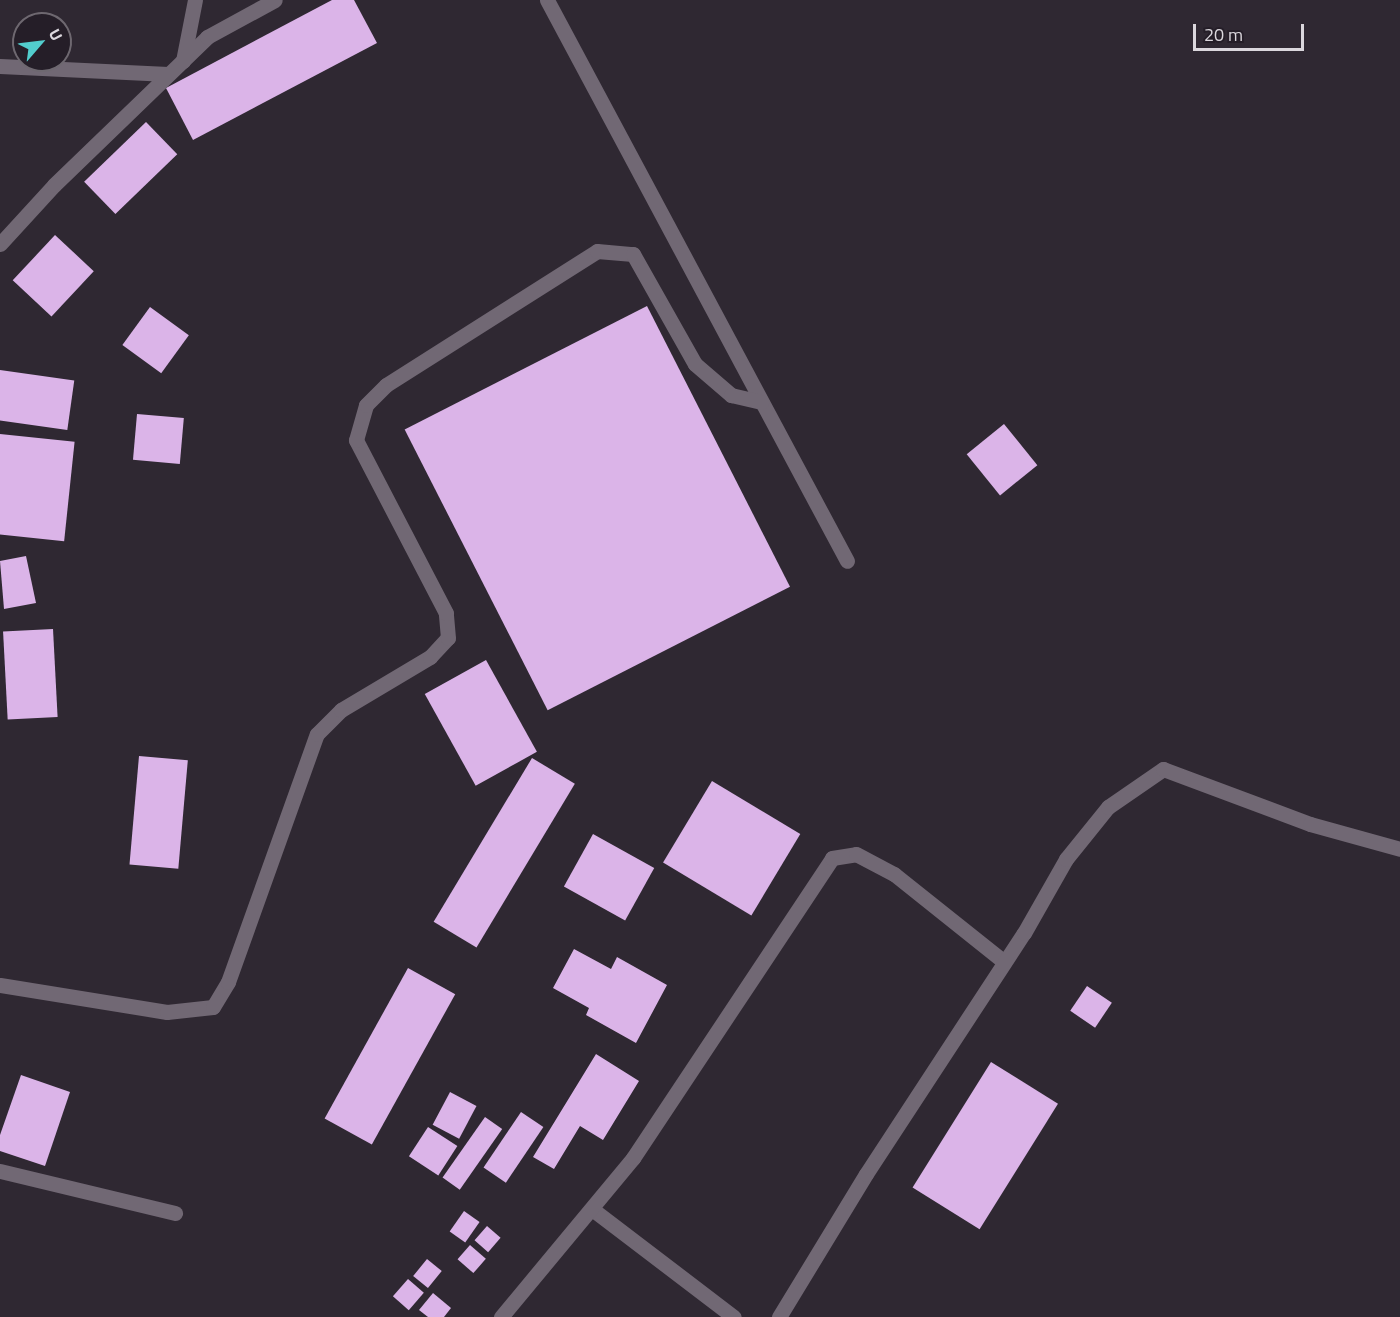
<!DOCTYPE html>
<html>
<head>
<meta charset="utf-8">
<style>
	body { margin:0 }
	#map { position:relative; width:1400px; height:1317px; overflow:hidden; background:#2f2832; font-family:"Titillium Web",sans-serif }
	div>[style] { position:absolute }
	.building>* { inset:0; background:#dbb4e8; transform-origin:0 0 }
	.minor>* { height:15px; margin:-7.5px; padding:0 7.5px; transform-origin:7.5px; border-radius:7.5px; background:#716874 }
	span { translate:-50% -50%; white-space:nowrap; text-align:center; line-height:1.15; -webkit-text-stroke:6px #251e28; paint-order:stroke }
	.north { position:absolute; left:12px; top:12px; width:60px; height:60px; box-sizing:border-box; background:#251e28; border:2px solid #6e6870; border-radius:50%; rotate:62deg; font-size:16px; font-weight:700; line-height:24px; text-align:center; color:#dbd7dd }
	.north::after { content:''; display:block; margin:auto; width:21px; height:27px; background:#52cdcd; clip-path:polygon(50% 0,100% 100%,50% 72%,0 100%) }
	.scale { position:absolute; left:1193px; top:24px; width:111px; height:27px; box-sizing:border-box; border:3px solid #dbd7dd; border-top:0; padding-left:8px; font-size:18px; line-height:21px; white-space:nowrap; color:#dbd7dd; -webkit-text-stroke:4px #251e28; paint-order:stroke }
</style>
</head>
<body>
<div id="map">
	<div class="building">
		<div style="clip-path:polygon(332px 0,354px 0,377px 43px,193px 140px,166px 88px)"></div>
		<div style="left:146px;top:122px;width:45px;height:86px;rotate:46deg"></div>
		<div style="left:55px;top:235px;width:53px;height:62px;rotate:43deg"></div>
		<div style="left:647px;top:306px;width:315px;height:272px;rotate:63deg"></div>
		<div style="left:150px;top:307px;width:48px;height:47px;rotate:36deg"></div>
		<div style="left:0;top:370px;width:75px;height:50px;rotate:8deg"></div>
		<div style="left:137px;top:414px;width:47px;height:46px;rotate:5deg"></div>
		<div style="left:1004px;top:424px;width:53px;height:48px;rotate:51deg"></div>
		<div style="left:0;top:434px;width:75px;height:100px;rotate:6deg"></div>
		<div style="clip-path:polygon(26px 556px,36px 603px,4px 609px,0 561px)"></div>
		<div style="left:53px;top:629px;width:88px;height:50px;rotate:87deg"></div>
		<div style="left:486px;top:660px;width:105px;height:70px;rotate:61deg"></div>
		<div style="left:139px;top:756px;width:49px;height:109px;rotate:5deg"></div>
		<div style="left:532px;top:758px;width:50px;height:191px;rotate:31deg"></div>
		<div style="left:712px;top:781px;width:103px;height:95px;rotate:31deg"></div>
		<div style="left:593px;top:834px;width:70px;height:60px;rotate:29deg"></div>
		<div style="clip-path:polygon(574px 949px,611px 969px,617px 957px,667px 985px,636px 1043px,586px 1015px,589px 1008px,553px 988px)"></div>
		<div style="left:408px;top:968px;width:54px;height:172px;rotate:29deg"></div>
		<div style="left:1087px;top:986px;width:30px;height:30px;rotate:34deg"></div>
		<div style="clip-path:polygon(596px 1054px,639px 1081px,603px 1140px,580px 1126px,554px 1169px,533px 1157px)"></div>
		<div style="left:991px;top:1062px;width:79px;height:148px;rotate:32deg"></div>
		<div style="clip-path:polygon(21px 1075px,70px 1092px,45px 1166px,0 1151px,0 1135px)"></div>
		<div style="left:450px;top:1092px;width:30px;height:37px;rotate:28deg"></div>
		<div style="left:521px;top:1112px;width:27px;height:67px;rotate:34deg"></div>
		<div style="left:485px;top:1117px;width:21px;height:74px;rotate:35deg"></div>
		<div style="left:428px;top:1127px;width:35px;height:35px;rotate:33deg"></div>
		<div style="left:464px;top:1211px;width:19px;height:25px;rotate:35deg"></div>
		<div style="left:487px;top:1226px;width:18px;height:19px;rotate:41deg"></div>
		<div style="left:470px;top:1245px;width:21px;height:19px;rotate:41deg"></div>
		<div style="left:427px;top:1259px;width:19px;height:22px;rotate:39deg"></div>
		<div style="left:408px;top:1279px;width:21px;height:23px;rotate:41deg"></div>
		<div style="clip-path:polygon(433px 1293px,451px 1308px,444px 1317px,428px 1317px,419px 1310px)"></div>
	</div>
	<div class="minor">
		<div style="left:547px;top:0;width:636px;rotate:61.86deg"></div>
		<div style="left:183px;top:61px;width:62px;rotate:-78.9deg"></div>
		<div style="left:0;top:66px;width:168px;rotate:2.7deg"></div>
		<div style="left:0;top:244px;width:80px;rotate:-47.5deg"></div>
		<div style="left:54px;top:185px;width:213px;rotate:-44deg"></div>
		<div style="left:207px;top:37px;width:77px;rotate:-28.6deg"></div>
		<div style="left:0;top:985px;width:169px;rotate:9.2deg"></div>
		<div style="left:167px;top:1012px;width:46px;rotate:-6.2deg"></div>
		<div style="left:213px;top:1007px;width:29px;rotate:-59deg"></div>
		<div style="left:228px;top:982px;width:263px;rotate:-70.3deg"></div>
		<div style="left:317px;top:734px;width:34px;rotate:-45deg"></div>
		<div style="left:341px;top:710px;width:104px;rotate:-30.8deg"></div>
		<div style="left:430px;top:657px;width:26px;rotate:-47deg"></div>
		<div style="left:448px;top:638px;width:25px;rotate:-95deg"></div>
		<div style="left:446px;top:613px;width:195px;rotate:-117.5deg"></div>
		<div style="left:356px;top:440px;width:36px;rotate:-74deg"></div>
		<div style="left:366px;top:405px;width:28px;rotate:-45deg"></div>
		<div style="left:386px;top:385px;width:250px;rotate:-32.4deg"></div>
		<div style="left:597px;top:251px;width:36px;rotate:5deg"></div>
		<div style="left:633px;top:254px;width:126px;rotate:60.6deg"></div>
		<div style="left:695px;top:364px;width:48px;rotate:40.7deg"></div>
		<div style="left:731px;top:395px;width:31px;rotate:13deg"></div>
		<div style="left:0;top:1171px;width:180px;rotate:13.5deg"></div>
		<div style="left:592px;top:1209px;width:178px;rotate:37.3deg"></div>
		<div style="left:501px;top:1317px;width:207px;rotate:-50.3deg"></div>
		<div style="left:633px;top:1158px;width:360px;rotate:-56.4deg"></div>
		<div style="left:832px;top:858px;width:24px;rotate:-9deg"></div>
		<div style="left:856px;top:854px;width:43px;rotate:27.8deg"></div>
		<div style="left:894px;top:874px;width:139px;rotate:38.6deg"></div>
		<div style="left:779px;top:1317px;width:167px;rotate:-58.7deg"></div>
		<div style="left:866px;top:1174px;width:288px;rotate:-56.8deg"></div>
		<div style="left:1024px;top:933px;width:85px;rotate:-60.4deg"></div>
		<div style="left:1066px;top:859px;width:67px;rotate:-51.1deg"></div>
		<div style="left:1108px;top:807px;width:67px;rotate:-34.6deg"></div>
		<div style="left:1163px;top:769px;width:157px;rotate:20.5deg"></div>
		<div style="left:1310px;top:824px;width:93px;rotate:15.5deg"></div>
	</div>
	<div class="north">U</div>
	<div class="scale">20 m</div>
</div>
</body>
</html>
